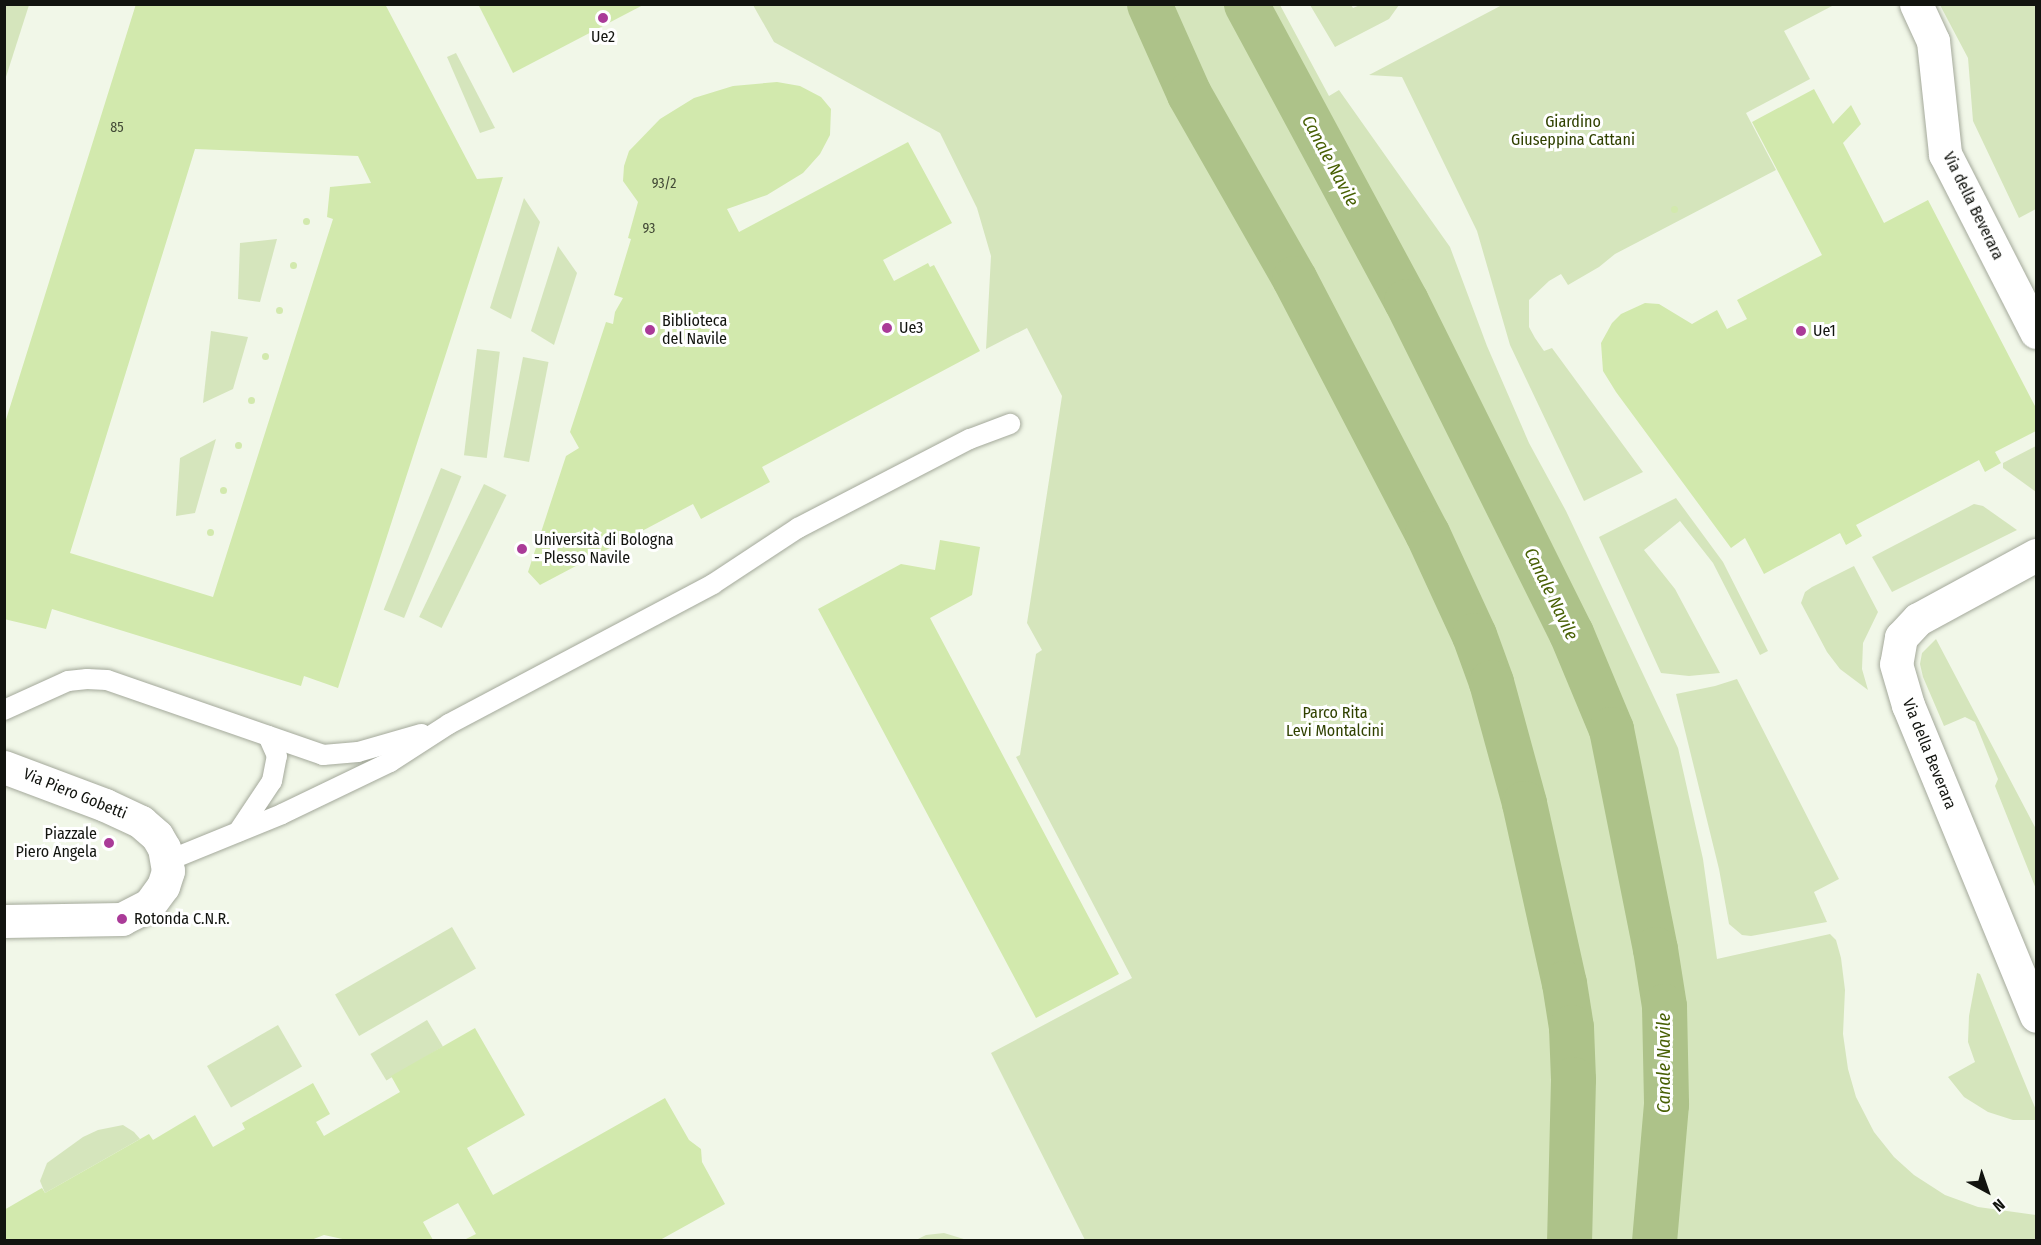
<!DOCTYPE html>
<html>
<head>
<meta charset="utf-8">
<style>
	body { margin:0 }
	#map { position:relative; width:2041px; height:1245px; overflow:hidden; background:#f1f7e8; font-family:"Fira Sans Condensed",sans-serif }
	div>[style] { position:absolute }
	.green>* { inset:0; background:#d5e5bc; transform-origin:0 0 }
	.canal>* { height:45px; margin:-22.5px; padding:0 22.5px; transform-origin:22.5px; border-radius:22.5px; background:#adc289 }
	.building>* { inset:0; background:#d2e9ad }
	.round { border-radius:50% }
	.roads { filter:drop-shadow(0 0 2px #a4a99b) drop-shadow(0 0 2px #a4a99b) }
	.lane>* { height:20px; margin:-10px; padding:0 10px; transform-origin:10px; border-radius:10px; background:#fff }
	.street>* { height:33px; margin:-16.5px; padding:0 16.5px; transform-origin:16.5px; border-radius:16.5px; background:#fff }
	.dots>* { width:16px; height:16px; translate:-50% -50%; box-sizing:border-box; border:3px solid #fff; border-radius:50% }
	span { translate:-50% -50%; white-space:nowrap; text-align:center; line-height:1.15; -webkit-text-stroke:6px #fff; paint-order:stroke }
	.number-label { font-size:14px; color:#424936 }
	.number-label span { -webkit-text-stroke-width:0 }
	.poi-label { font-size:16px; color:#12140f }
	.left { translate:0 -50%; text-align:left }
	.right { translate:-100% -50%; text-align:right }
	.park-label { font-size:16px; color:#304100 }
	.street-label { font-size:16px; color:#12140f }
	.water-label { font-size:18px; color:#486004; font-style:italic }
	.frame { position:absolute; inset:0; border:6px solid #12140f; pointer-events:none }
	.north { position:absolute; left:1957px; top:1161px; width:60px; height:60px; -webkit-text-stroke:4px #fff; paint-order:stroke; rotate:140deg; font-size:16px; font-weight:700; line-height:24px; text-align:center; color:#12140f }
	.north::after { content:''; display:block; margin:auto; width:21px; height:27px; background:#12140f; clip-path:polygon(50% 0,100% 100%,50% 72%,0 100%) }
</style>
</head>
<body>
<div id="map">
	<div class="green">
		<div style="clip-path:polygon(5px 4px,29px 5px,5px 80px,4px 5px)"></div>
		<div style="clip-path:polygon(1504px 4px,1834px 5px,1784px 31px,1810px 79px,1746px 113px,1776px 170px,1615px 254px,1599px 267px,1568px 285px,1561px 274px,1549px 281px,1529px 300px,1529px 327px,1535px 338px,1544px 351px,1552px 348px,1643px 472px,1584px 501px,1510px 345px,1477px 231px,1404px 81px,1402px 77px,1369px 75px)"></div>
		<div style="clip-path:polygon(753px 5px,1280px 5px,1329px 96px,1339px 90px,1450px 247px,1487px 346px,1529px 443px,1566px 511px,1678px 748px,1703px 859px,1717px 959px,1830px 934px,1836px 940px,1841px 958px,1845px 990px,1843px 1034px,1848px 1069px,1856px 1097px,1874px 1132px,1894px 1157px,1914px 1175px,1945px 1195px,1978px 1207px,2036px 1215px,2036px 1240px,1085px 1240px,991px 1053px,1132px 978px,1016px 757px,1020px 755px,1036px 654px,1042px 650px,1027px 623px,1062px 396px,1027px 328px,986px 349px,991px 256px,977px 208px,940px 133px,774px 42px)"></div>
		<div style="clip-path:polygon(1310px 5px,1351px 5px,1353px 8px,1360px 5px,1399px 5px,1389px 19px,1335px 47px)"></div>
		<div style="clip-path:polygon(1940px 5px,2036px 5px,2036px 209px,2019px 218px,1973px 121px,1968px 58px)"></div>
		<div style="clip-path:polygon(456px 53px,495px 128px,480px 133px,447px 57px)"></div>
		<div style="clip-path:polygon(524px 198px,540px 222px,511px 319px,490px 308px)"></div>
		<div style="clip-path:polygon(277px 239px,260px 302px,238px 299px,240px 243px)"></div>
		<div style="clip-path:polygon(558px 246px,577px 273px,554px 345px,531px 331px)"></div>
		<div style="clip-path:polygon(211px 331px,248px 337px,233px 389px,203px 403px)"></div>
		<div style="left:477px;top:349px;width:23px;height:107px;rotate:7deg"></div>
		<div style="left:523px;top:357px;width:26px;height:102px;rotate:11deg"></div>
		<div style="clip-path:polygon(216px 439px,195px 513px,176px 516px,180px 458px)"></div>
		<div style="clip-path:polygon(2036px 446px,2036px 492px,2003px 468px,2003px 463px)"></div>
		<div style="left:441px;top:468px;width:22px;height:153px;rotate:22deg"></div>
		<div style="left:484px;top:484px;width:25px;height:148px;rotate:26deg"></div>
		<div style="clip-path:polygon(1676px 498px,1723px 562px,1768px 651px,1760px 655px,1713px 563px,1680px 521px,1644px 550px,1675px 589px,1720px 673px,1689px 676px,1661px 673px,1599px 537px)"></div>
		<div style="clip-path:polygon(1974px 504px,1983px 506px,2017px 530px,1892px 592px,1872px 557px)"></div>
		<div style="clip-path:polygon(1854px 566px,1878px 612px,1863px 643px,1862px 669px,1868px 690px,1840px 669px,1827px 652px,1801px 603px,1805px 592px,1812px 587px)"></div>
		<div style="clip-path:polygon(1936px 639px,2036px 829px,2036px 889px,1995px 786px,1998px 779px,1975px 722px,1965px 717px,1944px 726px,1923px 677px,1920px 664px,1922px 653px)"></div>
		<div style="clip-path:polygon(1737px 679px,1839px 879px,1814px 892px,1827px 922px,1751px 936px,1742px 935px,1729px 924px,1719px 869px,1676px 694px,1715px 686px)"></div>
		<div style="left:452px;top:927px;width:48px;height:135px;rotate:60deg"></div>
		<div style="clip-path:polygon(1977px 973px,1980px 974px,2036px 1110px,2036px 1120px,2013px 1120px,1988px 1112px,1964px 1097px,1948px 1077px,1975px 1062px,1968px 1042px,1969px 1016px)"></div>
		<div style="left:427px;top:1020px;width:31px;height:66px;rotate:59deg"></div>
		<div style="left:278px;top:1025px;width:48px;height:82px;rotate:60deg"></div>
		<div style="clip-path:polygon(123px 1125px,134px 1132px,140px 1139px,45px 1193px,40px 1181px,47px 1163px,83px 1137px,98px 1130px)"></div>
		<div style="clip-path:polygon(944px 1233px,967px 1240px,916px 1240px,926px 1235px)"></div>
	</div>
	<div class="canal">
		<div style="left:1149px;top:4px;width:98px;rotate:66deg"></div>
		<div style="left:1189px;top:94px;width:212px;rotate:60.3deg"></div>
		<div style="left:1294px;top:278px;width:288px;rotate:62.5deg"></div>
		<div style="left:1427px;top:533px;width:112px;rotate:65.3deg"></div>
		<div style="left:1474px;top:635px;width:50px;rotate:70.1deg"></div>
		<div style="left:1491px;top:682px;width:125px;rotate:74.7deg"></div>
		<div style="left:1524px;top:803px;width:184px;rotate:77.5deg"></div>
		<div style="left:1564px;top:983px;width:45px;rotate:81deg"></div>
		<div style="left:1571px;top:1027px;width:52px;rotate:87.8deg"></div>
		<div style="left:1573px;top:1079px;width:161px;rotate:91.4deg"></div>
		<div style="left:1246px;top:4px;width:337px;rotate:61.7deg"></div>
		<div style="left:1406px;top:301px;width:371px;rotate:63.6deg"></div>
		<div style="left:1571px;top:633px;width:104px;rotate:67.4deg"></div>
		<div style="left:1611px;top:729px;width:224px;rotate:78.7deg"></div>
		<div style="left:1655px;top:949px;width:58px;rotate:81deg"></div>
		<div style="left:1664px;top:1006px;width:98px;rotate:88.8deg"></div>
		<div style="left:1666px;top:1104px;width:137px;rotate:95deg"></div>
	</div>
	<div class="building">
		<div style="clip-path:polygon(evenodd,136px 4px,385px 4px,477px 179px,503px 177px,338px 688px,304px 676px,301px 686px,52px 609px,46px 629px,4px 619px,4px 426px,136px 4px,195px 149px,358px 156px,371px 183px,330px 187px,327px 217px,333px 219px,213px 597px,70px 553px,195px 149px)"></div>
		<div style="clip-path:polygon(478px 4px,645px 4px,513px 73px)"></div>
		<div style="clip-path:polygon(777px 82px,800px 86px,821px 97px,831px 109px,830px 135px,820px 154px,803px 173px,767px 195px,727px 209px,739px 232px,908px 142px,952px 223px,883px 260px,894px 281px,928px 263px,930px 267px,934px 265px,980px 351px,762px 467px,770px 482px,701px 519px,693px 504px,540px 585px,528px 572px,566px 456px,579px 448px,570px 432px,606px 322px,613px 324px,615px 312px,623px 298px,614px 295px,631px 239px,628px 238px,638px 202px,623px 181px,624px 166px,629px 151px,660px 119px,694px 98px,733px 86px)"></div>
		<div style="clip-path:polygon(1814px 89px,1833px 124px,1851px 105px,1861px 124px,1843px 143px,1884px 223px,1928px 200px,2036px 408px,2036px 431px,1995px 452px,2001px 463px,1985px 472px,1979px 460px,1856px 525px,1862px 536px,1846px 545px,1840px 533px,1764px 574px,1745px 538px,1731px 548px,1616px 392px,1603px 371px,1601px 343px,1612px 323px,1621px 314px,1645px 303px,1659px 304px,1692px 324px,1717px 310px,1727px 329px,1747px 319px,1737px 300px,1822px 255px,1752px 122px)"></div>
		<div class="round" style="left:1670.5px;top:205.5px;width:7px;height:7px"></div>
		<div class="round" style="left:302.5px;top:217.5px;width:7px;height:7px"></div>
		<div class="round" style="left:289.5px;top:261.5px;width:7px;height:7px"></div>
		<div class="round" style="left:275.5px;top:306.5px;width:7px;height:7px"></div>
		<div class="round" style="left:261.5px;top:352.5px;width:7px;height:7px"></div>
		<div class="round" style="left:247.5px;top:396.5px;width:7px;height:7px"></div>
		<div class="round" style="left:234.5px;top:441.5px;width:7px;height:7px"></div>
		<div class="round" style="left:219.5px;top:486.5px;width:7px;height:7px"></div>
		<div class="round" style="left:206.5px;top:528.5px;width:7px;height:7px"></div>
		<div style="clip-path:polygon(940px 540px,980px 547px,972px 595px,930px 618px,1119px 974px,1036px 1018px,818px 609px,901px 564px,935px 570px)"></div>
		<div style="clip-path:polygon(475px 1028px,525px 1115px,467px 1148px,493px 1195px,665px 1098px,689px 1140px,701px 1149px,702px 1162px,725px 1204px,660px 1240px,464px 1240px,476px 1234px,458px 1203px,423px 1222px,433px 1240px,347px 1240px,324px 1235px,311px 1240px,4px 1240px,4px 1210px,42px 1188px,45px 1193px,149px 1134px,153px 1140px,195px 1115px,213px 1147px,245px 1129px,242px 1123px,313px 1083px,330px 1114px,316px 1122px,324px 1136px,400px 1092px,391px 1076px)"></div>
	</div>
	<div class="roads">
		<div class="lane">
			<div style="left:4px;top:710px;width:70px;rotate:-24.4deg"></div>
			<div style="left:68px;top:681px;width:19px;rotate:-6deg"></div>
			<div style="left:87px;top:679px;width:20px;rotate:3deg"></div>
			<div style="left:107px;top:680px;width:229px;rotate:19.1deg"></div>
			<div style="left:323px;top:755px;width:35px;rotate:-5deg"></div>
			<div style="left:358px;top:752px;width:66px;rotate:-15.9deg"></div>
			<div style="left:238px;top:832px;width:61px;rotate:-56.3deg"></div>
			<div style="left:272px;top:781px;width:25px;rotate:-79deg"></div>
			<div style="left:277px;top:756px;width:22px;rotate:-114deg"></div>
			<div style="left:167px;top:861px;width:124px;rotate:-22.2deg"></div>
			<div style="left:282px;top:814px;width:120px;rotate:-25.7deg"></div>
			<div style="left:390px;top:762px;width:70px;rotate:-32.8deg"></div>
			<div style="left:449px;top:724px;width:299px;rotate:-27.9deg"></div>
			<div style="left:713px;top:584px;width:102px;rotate:-33.4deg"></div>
			<div style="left:798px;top:528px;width:194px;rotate:-27.4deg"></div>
			<div style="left:970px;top:439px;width:43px;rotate:-20.6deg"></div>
		</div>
		<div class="street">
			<div style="left:1916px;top:4px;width:41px;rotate:65.3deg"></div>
			<div style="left:1933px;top:41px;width:114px;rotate:83.9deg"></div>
			<div style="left:1945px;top:154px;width:200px;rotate:62.9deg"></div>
			<div style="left:2036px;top:555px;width:134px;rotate:151.5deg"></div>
			<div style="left:1918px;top:619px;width:25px;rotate:133deg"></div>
			<div style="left:1901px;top:637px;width:27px;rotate:100deg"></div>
			<div style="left:1896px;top:664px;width:43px;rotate:73.7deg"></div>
			<div style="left:1908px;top:705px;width:336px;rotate:67.6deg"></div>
			<div style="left:4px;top:767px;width:108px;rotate:20.6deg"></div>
			<div style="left:105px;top:805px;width:40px;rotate:25deg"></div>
			<div style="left:141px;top:822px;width:21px;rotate:41deg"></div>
			<div style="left:157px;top:836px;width:14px;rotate:60deg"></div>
			<div style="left:164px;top:848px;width:23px;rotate:80deg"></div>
			<div style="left:168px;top:871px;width:16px;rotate:108deg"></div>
			<div style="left:163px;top:886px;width:24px;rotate:126deg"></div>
			<div style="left:149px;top:905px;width:30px;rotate:153deg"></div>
			<div style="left:122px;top:919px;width:118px;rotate:179deg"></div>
		</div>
	</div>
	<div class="dots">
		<div style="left:603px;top:18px;background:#aa3b98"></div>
		<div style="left:887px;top:328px;background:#aa3b98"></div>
		<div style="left:650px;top:330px;background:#aa3b98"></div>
		<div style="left:1801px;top:331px;background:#aa3b98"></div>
		<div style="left:522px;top:549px;background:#aa3b98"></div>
		<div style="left:109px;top:843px;background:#aa3b98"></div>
		<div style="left:122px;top:919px;background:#aa3b98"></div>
	</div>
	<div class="number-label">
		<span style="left:117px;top:128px">85</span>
		<span style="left:664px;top:184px">93/2</span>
		<span style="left:649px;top:229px">93</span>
	</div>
	<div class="poi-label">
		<span style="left:603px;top:37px">Ue2</span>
		<span class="left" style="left:662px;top:330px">Biblioteca<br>del Navile</span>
		<span class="left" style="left:899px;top:328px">Ue3</span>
		<span class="left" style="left:1813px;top:331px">Ue1</span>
		<span class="left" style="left:534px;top:549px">Università di Bologna<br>- Plesso Navile</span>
		<span class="right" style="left:97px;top:843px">Piazzale<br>Piero Angela</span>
		<span class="left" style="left:134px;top:919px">Rotonda C.N.R.</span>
	</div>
	<div class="park-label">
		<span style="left:1573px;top:131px">Giardino<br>Giuseppina Cattani</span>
		<span style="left:1335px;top:722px">Parco Rita<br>Levi Montalcini</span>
	</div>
	<div class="street-label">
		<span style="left:1973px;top:206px;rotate:64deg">Via della Beverara</span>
		<span style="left:1929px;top:754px;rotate:68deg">Via della Beverara</span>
		<span style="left:75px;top:794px;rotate:22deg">Via Piero Gobetti</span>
	</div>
	<div class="water-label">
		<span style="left:1330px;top:161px;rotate:62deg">Canale Navile</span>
		<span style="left:1551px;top:594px;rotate:64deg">Canale Navile</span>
		<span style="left:1664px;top:1063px;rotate:-90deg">Canale Navile</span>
	</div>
	<div class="frame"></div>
	<div class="north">N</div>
</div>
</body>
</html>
